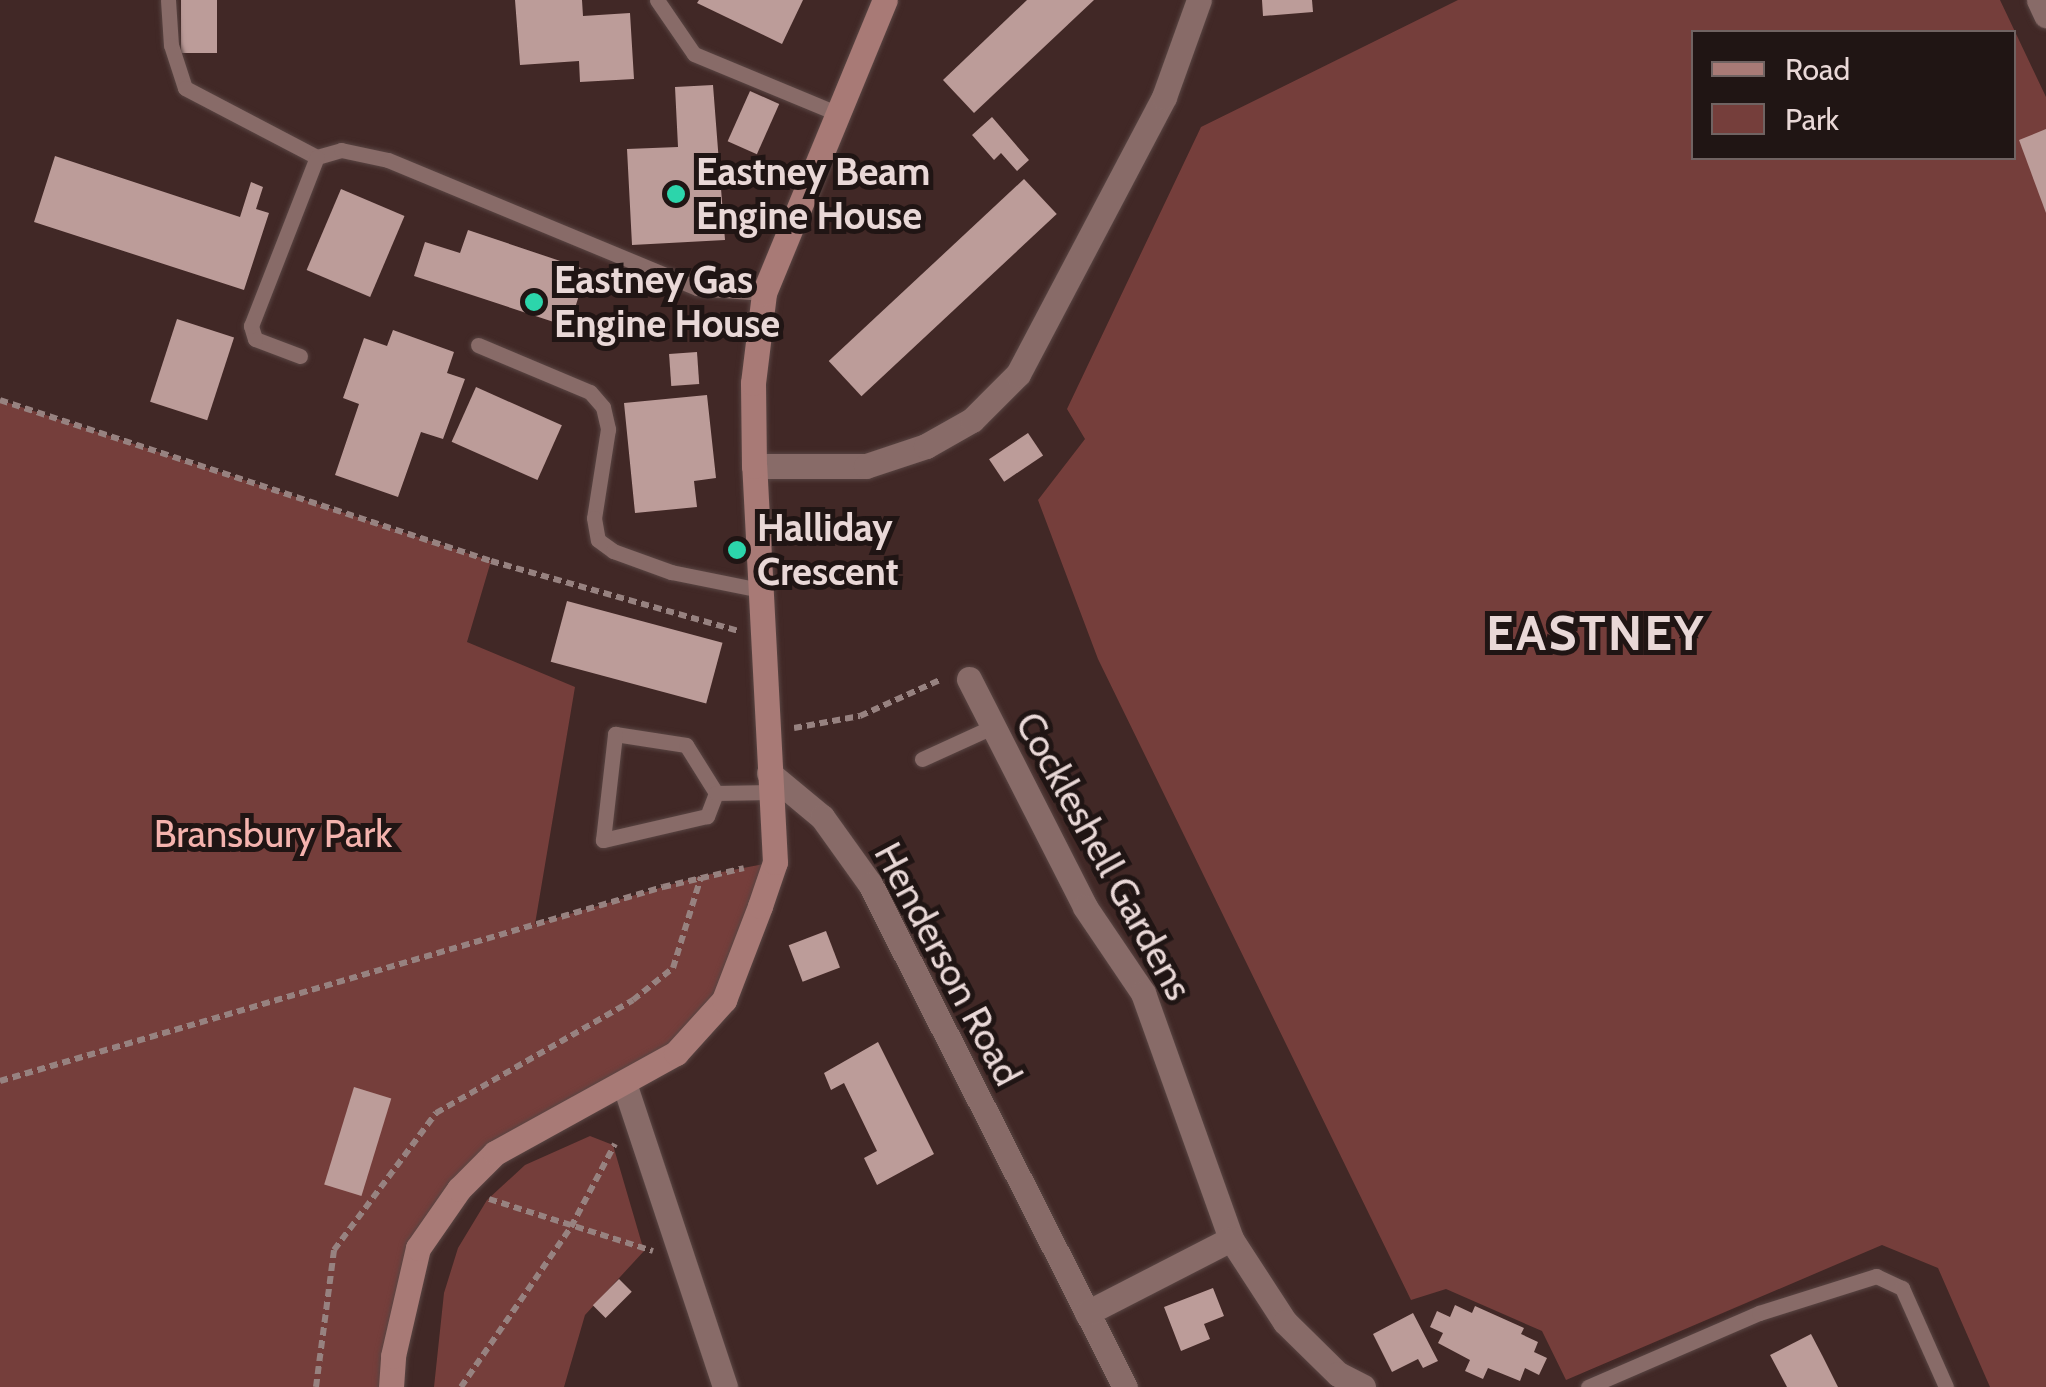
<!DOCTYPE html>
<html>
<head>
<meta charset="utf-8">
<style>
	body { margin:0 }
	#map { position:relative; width:2046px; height:1387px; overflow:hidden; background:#412826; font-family:Cabin,sans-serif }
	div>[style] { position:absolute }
	.green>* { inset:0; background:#753e3b }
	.building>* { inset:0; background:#bc9c99; transform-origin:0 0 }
	.path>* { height:6px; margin-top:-3px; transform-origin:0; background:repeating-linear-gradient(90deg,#978280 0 8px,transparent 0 13px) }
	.roads { filter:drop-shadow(0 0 2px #594543) drop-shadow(0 0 2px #594543) }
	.lane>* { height:15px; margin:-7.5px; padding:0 7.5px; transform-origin:7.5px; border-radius:7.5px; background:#886b68 }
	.street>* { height:25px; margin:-12.5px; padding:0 12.5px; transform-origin:12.5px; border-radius:12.5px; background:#886b68 }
	.secondary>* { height:25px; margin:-12.5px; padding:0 12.5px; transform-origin:12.5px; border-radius:12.5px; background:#a87a76 }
	.dots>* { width:28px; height:28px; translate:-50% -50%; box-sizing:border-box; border:5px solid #201514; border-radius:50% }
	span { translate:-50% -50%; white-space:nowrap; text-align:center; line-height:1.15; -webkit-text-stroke:10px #201514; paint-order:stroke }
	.poi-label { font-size:38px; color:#e9d8d7; font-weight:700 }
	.left { translate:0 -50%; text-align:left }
	.park-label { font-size:38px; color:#f4b3ae }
	.street-label { font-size:38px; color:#e9d8d7 }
	.district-label { font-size:48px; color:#e9d8d7; font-weight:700; letter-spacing:2.5px }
	.legend { position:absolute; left:1691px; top:30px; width:325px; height:130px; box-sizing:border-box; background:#201514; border:2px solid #706362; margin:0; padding:12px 18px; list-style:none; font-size:30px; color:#e9d8d7 }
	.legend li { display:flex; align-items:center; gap:20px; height:50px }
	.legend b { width:50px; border:2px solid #706362 }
</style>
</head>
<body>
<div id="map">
	<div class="green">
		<div style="clip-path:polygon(evenodd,1458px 0,2000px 0,2046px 97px,2046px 1387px,1990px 1387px,1938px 1268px,1882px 1245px,1566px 1380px,1542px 1331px,1446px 1289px,1411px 1300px,1098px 659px,1038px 500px,1085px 439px,1067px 409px,1201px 127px,1458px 0,1694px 32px,2014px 32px,2014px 158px,1694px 158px,1694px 32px)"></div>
		<div style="clip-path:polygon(0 400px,491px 561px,467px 642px,575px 687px,535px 924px,701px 876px,775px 862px,724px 1000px,676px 1053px,495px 1153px,418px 1248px,391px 1387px,0 1387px)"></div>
		<div style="clip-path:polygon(590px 1136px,613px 1145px,644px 1251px,585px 1315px,564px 1387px,434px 1387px,444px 1293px,458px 1248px,487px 1200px,525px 1165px)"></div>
	</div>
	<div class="building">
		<div style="left:181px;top:0;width:36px;height:53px"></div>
		<div style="clip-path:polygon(515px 0,582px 0,583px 16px,630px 13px,634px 79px,580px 82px,579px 61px,520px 65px)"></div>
		<div style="clip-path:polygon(699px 0,803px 0,782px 44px,697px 3px)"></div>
		<div style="clip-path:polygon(1027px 0,1094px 0,974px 113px,943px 80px)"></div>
		<div style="clip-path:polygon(1262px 0,1312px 0,1313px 12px,1263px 16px)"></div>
		<div style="clip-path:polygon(713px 85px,725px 240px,632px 245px,627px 149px,678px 147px,675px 87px)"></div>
		<div style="left:750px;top:91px;width:32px;height:55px;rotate:24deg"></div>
		<div style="clip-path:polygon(992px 117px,1029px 160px,1017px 171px,1001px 153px,994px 160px,972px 135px)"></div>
		<div style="clip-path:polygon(2046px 129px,2046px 213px,2019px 140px)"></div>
		<div style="clip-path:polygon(55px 156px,240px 217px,251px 182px,263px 187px,256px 209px,269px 213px,244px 290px,34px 222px)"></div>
		<div style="left:1024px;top:179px;width:48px;height:267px;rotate:47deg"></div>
		<div style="left:341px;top:189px;width:69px;height:88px;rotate:23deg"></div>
		<div style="clip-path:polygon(468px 230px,587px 270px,569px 327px,414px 276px,425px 242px,460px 253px)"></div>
		<div style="left:177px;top:319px;width:60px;height:87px;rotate:18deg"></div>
		<div style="clip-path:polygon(393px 330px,454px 352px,447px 373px,465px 379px,443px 439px,421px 432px,398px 497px,335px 475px,359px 404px,343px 398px,364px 338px,387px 346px)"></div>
		<div style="left:697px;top:352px;width:32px;height:28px;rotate:86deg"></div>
		<div style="left:476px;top:387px;width:94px;height:60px;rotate:24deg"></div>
		<div style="clip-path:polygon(707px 395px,716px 478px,694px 481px,697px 507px,635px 513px,624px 403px)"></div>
		<div style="left:1028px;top:433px;width:27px;height:47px;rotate:56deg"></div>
		<div style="left:567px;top:601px;width:161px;height:63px;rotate:15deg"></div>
		<div style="left:826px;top:931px;width:39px;height:40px;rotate:69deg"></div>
		<div style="clip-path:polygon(878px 1042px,934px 1154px,877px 1185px,864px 1158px,877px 1151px,844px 1083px,831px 1090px,824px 1073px)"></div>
		<div style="left:354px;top:1087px;width:39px;height:102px;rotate:17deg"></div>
		<div style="left:619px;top:1279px;width:18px;height:37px;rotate:45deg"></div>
		<div style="clip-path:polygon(1213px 1288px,1224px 1316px,1204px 1324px,1210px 1339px,1181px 1351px,1164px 1307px)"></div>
		<div style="clip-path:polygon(1455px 1305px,1472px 1313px,1475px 1306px,1524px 1328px,1521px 1334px,1538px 1342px,1534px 1352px,1547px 1358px,1539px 1375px,1525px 1368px,1520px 1381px,1488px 1368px,1483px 1379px,1465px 1371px,1470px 1360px,1438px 1343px,1443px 1333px,1430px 1327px,1437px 1311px,1450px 1317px)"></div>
		<div style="clip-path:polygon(1413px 1313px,1438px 1361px,1423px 1368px,1418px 1359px,1392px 1372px,1373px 1334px)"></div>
		<div style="clip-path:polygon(1811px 1334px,1823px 1357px,1838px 1387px,1787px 1387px,1770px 1355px)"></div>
	</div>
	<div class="path">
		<div style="left:0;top:400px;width:517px;rotate:18.15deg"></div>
		<div style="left:491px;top:561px;width:257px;rotate:15.8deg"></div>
		<div style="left:794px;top:728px;width:67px;rotate:-10.3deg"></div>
		<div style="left:860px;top:716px;width:90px;rotate:-24.3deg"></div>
		<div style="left:0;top:1081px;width:691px;rotate:-16.31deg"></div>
		<div style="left:663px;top:887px;width:83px;rotate:-13.2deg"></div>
		<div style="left:489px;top:1199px;width:172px;rotate:17.6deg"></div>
		<div style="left:316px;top:1387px;width:138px;rotate:-82.5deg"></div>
		<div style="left:334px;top:1250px;width:171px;rotate:-53.3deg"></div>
		<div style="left:436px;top:1113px;width:227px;rotate:-29.8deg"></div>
		<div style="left:633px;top:1000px;width:51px;rotate:-38.7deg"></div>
		<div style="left:673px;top:968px;width:95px;rotate:-72.9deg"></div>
		<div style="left:461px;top:1387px;width:194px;rotate:-55.5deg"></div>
		<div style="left:571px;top:1227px;width:94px;rotate:-62.1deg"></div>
	</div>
	<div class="roads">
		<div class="lane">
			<div style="left:168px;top:0;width:45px;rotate:86.2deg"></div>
			<div style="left:171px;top:45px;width:45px;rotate:72deg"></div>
			<div style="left:185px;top:88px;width:149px;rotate:27.6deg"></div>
			<div style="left:317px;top:157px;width:25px;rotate:-16deg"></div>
			<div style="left:341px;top:150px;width:48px;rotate:12deg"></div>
			<div style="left:388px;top:160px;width:334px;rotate:22.5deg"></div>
			<div style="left:697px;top:288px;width:67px;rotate:4.3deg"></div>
			<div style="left:657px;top:0;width:65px;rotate:55.6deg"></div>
			<div style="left:694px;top:54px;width:157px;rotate:22.5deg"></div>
			<div style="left:478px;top:345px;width:121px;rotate:22.8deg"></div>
			<div style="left:590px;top:392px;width:20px;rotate:49deg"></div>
			<div style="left:603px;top:407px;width:23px;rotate:77deg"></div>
			<div style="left:608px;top:429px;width:90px;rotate:98.9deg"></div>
			<div style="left:594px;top:518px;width:22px;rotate:80deg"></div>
			<div style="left:598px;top:540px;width:19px;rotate:36deg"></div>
			<div style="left:613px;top:551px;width:62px;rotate:19.9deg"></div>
			<div style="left:671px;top:572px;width:91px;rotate:11.4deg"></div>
			<div style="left:300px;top:356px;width:48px;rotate:-159.3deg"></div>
			<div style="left:255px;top:339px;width:14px;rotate:-107deg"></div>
			<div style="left:251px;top:326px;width:181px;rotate:-68.7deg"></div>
			<div style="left:615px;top:734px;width:72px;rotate:8.8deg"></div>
			<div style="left:686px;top:745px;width:57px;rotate:58deg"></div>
			<div style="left:716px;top:793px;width:25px;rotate:111deg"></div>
			<div style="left:707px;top:816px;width:107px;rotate:167deg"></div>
			<div style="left:603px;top:840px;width:107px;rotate:-83.5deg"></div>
			<div style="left:922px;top:759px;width:75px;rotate:-24.5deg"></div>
			<div style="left:716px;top:793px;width:55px;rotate:-1deg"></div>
			<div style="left:1588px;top:1387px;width:186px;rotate:-23.4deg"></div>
			<div style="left:1759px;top:1313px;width:123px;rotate:-17.5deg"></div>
			<div style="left:1876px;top:1276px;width:29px;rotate:25deg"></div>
			<div style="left:1902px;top:1288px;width:108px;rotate:66deg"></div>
		</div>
		<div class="street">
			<div style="left:2039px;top:0;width:17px;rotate:65deg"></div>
			<div style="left:754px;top:466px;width:112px"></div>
			<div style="left:866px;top:466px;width:63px;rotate:-18.4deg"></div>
			<div style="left:926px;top:446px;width:53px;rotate:-29.5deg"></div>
			<div style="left:972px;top:420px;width:65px;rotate:-45deg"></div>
			<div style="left:1018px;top:374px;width:313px;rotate:-62.2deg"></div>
			<div style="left:1164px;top:97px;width:103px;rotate:-70.2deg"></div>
			<div style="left:969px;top:679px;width:256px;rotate:63deg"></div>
			<div style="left:1085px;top:907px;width:104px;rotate:56deg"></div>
			<div style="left:1143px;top:993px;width:261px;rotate:70.3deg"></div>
			<div style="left:1231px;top:1239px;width:99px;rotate:57deg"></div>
			<div style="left:1285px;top:1322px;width:74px;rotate:44.5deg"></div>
			<div style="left:1338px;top:1374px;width:28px;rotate:27deg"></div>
			<div style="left:769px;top:773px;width:69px;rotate:39.7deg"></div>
			<div style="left:822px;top:817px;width:82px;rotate:54.4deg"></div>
			<div style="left:870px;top:884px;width:564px;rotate:63.12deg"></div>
			<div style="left:624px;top:1083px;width:320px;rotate:71.6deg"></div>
			<div style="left:1087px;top:1313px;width:162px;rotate:-27.2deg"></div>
		</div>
		<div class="secondary">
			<div style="left:391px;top:1387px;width:31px;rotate:-86deg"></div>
			<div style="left:393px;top:1356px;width:111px;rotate:-77deg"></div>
			<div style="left:418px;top:1248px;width:72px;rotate:-55.2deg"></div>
			<div style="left:459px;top:1189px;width:51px;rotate:-45deg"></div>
			<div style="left:495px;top:1153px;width:207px;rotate:-28.9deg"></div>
			<div style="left:676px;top:1053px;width:72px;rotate:-47.8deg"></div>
			<div style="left:724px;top:1000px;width:101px;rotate:-69deg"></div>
			<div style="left:760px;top:906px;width:46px;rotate:-71.2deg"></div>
			<div style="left:775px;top:862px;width:397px;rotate:-93deg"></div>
			<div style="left:754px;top:466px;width:83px;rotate:-90.7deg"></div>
			<div style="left:753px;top:383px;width:91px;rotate:-83deg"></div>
			<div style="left:764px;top:293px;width:317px;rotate:-67.6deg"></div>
		</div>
	</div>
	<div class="dots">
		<div style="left:676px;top:194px;background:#2cd5ab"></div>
		<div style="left:534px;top:302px;background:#2cd5ab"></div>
		<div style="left:737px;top:550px;background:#2cd5ab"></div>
	</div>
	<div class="poi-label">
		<span class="left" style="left:696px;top:194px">Eastney Beam<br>Engine House</span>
		<span class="left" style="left:554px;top:302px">Eastney Gas<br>Engine House</span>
		<span class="left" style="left:757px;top:550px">Halliday<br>Crescent</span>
	</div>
	<div class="park-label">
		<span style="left:273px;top:834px">Bransbury Park</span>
	</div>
	<div class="street-label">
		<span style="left:1104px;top:856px;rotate:61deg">Cockleshell Gardens</span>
		<span style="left:948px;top:964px;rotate:62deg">Henderson Road</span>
	</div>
	<div class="district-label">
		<span style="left:1596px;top:634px">EASTNEY</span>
	</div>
	<ul class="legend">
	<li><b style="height:12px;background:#a87a76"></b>Road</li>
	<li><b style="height:28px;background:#753e3b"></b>Park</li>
	</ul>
</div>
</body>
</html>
